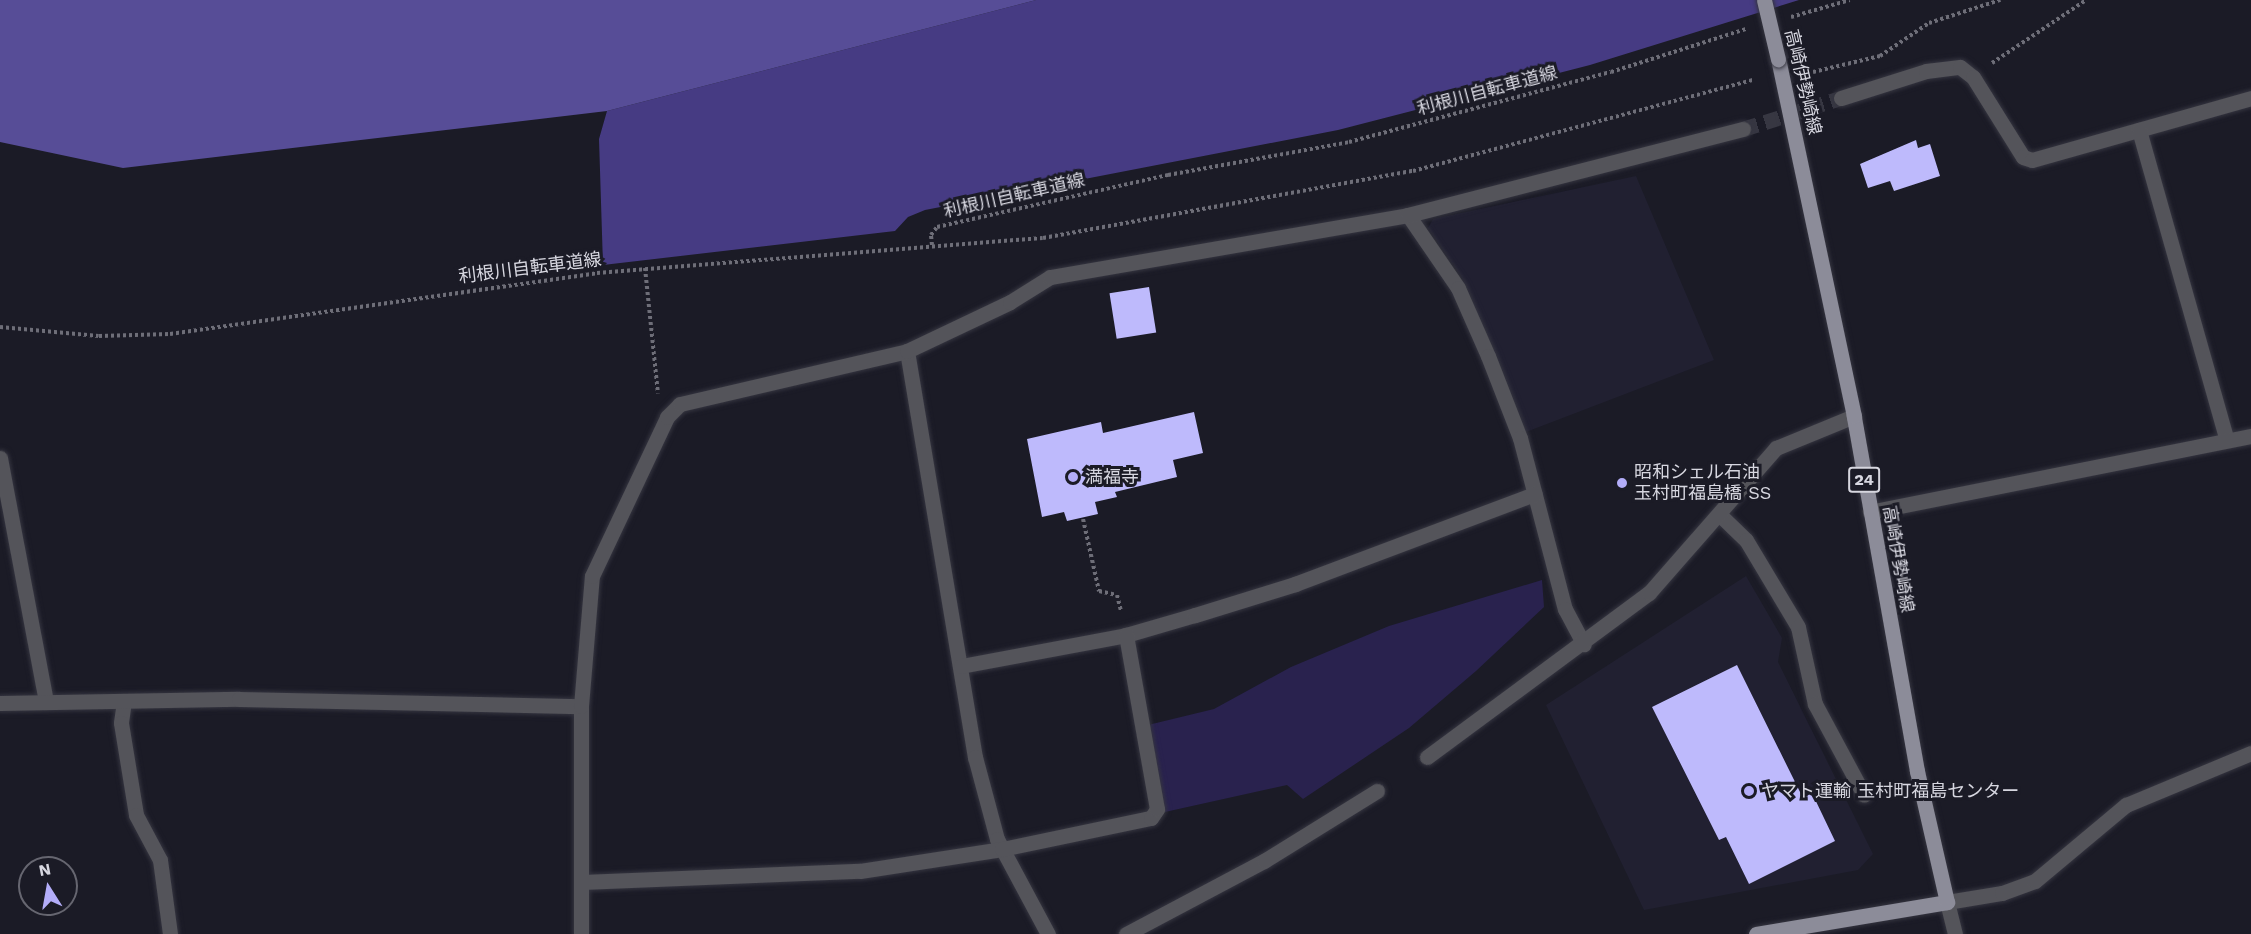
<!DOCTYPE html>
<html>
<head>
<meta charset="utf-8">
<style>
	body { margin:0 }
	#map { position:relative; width:2251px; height:934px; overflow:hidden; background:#1b1b26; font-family:"Work Sans","Noto Sans JP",sans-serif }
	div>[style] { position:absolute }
	.built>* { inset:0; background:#212031 }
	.green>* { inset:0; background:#29224e }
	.forest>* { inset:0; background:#463b83 }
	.water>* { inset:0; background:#574d97 }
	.building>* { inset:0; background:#bebafc; transform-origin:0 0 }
	.minor-tunnel>* { height:15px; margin-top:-7.5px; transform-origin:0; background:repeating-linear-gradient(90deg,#373742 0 15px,transparent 0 23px) }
	.path>* { height:4px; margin-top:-2px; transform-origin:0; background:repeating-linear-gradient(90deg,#6e6e78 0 3px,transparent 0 6px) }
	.roads { filter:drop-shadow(0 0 2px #353540) drop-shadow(0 0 2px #353540) }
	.minor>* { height:15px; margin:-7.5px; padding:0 7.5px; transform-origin:7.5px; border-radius:7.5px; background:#54545a }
	.major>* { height:15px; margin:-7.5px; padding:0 7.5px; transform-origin:7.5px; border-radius:7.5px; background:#8c8c99 }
	.bridges { filter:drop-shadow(0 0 2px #353540) drop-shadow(0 0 2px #353540) }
	.major-bridge>* { height:15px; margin:-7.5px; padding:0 7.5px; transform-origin:7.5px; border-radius:7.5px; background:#8c8c99 }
	.dots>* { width:16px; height:16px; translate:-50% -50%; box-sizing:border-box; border:3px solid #1b1b26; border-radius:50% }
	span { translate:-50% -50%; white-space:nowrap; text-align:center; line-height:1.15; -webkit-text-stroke:6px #1b1b26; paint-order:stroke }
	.shield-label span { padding:2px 4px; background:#1b1b26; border:2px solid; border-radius:4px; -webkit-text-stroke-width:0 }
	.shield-label { font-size:16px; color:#d7d7e0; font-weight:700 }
	.street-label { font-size:18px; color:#d7d7e0 }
	.poi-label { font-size:18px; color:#d7d7e0 }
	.left { translate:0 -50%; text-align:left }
	.north { position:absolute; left:18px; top:856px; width:60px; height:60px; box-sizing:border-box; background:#1b1b26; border:2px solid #666670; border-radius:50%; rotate:349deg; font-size:16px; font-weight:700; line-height:24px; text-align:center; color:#d7d7e0 }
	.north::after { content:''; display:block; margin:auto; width:21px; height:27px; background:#b3adf9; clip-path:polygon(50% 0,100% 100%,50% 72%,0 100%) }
</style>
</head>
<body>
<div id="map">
	<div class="built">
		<div style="clip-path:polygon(1636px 176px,1714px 360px,1526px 432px,1463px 279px,1428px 228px,1433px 219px)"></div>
		<div style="clip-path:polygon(1746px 576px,1782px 638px,1778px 662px,1873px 854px,1858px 870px,1644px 910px,1546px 705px)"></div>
	</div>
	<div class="green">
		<div style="clip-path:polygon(1542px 580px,1544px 607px,1476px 671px,1409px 728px,1303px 799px,1287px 785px,1165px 812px,1148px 725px,1214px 709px,1291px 667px,1389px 626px)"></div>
	</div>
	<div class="forest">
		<div style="clip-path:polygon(1036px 0,1799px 0,1590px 65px,1338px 130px,925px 210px,908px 217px,895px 231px,603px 265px,599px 139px,607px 111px)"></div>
	</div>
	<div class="water">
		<div style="clip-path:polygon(0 0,1036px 0,607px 111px,123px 168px,0 142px)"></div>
	</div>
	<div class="building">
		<div style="clip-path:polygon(1916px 140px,1918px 148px,1930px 144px,1940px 176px,1894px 191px,1890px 181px,1868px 188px,1860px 164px)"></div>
		<div style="left:1149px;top:287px;width:46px;height:40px;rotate:81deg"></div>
		<div style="clip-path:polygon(1194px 412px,1203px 453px,1173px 460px,1177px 477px,1115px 492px,1117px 497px,1095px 502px,1098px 514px,1067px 521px,1064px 512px,1042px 517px,1027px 439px,1101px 422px,1103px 433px)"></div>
		<div style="clip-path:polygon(1737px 665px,1803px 798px,1812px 793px,1835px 841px,1749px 884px,1726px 837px,1719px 840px,1652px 707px)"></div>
	</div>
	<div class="minor-tunnel">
		<div style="left:1743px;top:129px;width:103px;rotate:-17.6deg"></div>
	</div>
	<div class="path">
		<div style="left:1791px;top:17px;width:61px;rotate:-16.1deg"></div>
		<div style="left:1992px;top:63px;width:113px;rotate:-33.8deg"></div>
		<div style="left:1813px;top:72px;width:69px;rotate:-13.4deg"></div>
		<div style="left:1880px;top:56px;width:59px;rotate:-34deg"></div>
		<div style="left:1929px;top:23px;width:75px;rotate:-17.9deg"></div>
		<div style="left:932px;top:245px;width:10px;rotate:-96deg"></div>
		<div style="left:931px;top:235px;width:10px;rotate:-53deg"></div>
		<div style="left:937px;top:227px;width:237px;rotate:-12.7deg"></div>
		<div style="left:1168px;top:175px;width:184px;rotate:-10.3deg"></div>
		<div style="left:1349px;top:142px;width:271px;rotate:-15deg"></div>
		<div style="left:1611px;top:72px;width:142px;rotate:-17.7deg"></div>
		<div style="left:645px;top:268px;width:126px;rotate:84.1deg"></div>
		<div style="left:0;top:327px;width:99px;rotate:5.2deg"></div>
		<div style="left:99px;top:336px;width:71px;rotate:-1.6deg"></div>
		<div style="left:170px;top:334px;width:431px;rotate:-8.1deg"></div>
		<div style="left:597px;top:273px;width:447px;rotate:-4.5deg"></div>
		<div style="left:1043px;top:238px;width:376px;rotate:-10.3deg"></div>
		<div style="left:1413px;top:171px;width:352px;rotate:-15deg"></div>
		<div style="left:1083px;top:519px;width:74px;rotate:77.5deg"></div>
		<div style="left:1099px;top:591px;width:18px;rotate:13deg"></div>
		<div style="left:1117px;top:595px;width:16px;rotate:76deg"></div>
	</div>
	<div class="roads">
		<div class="minor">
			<div style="left:1841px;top:98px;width:89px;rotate:-17.6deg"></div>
			<div style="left:1926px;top:71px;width:34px;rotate:-7deg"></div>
			<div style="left:1960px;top:67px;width:16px;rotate:38deg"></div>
			<div style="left:1973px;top:77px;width:94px;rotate:58deg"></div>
			<div style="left:2023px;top:157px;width:9px;rotate:18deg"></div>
			<div style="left:2032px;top:160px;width:228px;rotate:-15.8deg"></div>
			<div style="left:2139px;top:130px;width:322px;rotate:74.2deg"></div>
			<div style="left:1408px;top:215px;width:88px;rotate:55.6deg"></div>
			<div style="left:1458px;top:288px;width:74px;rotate:66.2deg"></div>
			<div style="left:1488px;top:356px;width:88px;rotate:68.7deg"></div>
			<div style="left:1520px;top:438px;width:177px;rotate:75.3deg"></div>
			<div style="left:1565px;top:609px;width:40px;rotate:62deg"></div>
			<div style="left:907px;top:351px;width:412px;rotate:80.5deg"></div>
			<div style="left:975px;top:757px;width:85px;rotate:75deg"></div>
			<div style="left:997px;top:839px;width:108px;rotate:61.8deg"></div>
			<div style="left:0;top:458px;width:248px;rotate:79.3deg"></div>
			<div style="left:1870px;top:512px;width:389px;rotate:-11.3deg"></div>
			<div style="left:1720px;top:515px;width:36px;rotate:44deg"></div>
			<div style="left:1746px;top:540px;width:101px;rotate:59.1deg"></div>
			<div style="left:1798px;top:627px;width:79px;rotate:77.6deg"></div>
			<div style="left:1815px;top:704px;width:103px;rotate:61.7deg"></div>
			<div style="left:961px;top:666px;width:168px;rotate:-10.6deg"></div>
			<div style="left:1126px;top:635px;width:72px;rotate:-16.2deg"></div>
			<div style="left:1195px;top:615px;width:105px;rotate:-17.2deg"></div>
			<div style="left:1295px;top:584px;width:256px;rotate:-20.6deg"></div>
			<div style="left:124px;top:701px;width:22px;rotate:98deg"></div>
			<div style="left:121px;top:723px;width:93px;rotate:80.7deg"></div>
			<div style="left:136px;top:815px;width:51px;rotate:61.9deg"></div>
			<div style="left:160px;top:860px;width:75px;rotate:82.3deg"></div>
			<div style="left:0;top:703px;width:239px;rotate:-1deg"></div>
			<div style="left:239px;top:699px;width:342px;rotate:1.2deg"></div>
			<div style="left:1427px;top:757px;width:276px;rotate:-36.5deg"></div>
			<div style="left:1649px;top:593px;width:193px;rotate:-48.8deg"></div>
			<div style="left:1776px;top:448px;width:84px;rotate:-22.3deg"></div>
			<div style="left:582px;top:882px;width:278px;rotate:-2.3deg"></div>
			<div style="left:860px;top:871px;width:144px;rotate:-8.8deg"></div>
			<div style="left:1002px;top:849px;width:152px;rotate:-11.8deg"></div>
			<div style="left:1151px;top:818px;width:11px;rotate:-56deg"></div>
			<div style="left:1157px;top:809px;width:177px;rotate:-100.1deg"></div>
			<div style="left:581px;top:934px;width:228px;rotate:-90deg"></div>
			<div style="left:581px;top:706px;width:130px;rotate:-85.2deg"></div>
			<div style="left:592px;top:576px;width:176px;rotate:-64.7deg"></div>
			<div style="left:667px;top:417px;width:18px;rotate:-45deg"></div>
			<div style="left:680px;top:404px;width:233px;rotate:-13.1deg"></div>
			<div style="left:907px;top:351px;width:114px;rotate:-25.4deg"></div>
			<div style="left:1010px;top:302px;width:47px;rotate:-32deg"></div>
			<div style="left:1050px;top:277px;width:363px;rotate:-9.8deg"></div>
			<div style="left:1408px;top:215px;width:346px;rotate:-14.4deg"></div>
			<div style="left:1126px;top:934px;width:156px;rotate:-27.9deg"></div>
			<div style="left:1264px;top:861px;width:133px;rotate:-31.8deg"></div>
			<div style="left:1955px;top:934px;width:33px;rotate:-104deg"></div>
			<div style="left:1947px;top:902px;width:56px;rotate:-9.3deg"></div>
			<div style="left:2002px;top:893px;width:35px;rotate:-20deg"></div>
			<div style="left:2035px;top:881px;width:119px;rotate:-39.9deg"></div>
			<div style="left:2126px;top:805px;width:135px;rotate:-22.6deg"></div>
		</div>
		<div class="major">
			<div style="left:1756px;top:934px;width:194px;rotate:-9.5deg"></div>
			<div style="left:1947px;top:902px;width:134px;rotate:-102.9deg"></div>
			<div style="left:1917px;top:771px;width:361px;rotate:-100.1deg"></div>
			<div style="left:1854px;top:416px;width:365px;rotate:-102deg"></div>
		</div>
	</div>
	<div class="bridges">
		<div class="major-bridge">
			<div style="left:1764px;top:0;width:61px;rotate:76.7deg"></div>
		</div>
	</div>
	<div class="dots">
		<div style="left:1073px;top:477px;background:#b3adf9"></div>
		<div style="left:1622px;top:483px;background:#b3adf9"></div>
		<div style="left:1749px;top:791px;background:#b3adf9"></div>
	</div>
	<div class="shield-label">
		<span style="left:1864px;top:480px">24</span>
	</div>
	<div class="street-label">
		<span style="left:1803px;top:82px;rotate:77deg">高崎伊勢崎線</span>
		<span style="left:1487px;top:91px;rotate:-15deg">利根川自転車道線</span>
		<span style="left:1014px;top:196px;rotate:-13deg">利根川自転車道線</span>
		<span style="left:530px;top:268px;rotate:-7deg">利根川自転車道線</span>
		<span style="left:1898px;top:559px;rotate:80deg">高崎伊勢崎線</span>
	</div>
	<div class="poi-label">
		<span class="left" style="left:1634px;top:483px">昭和シェル石油<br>玉村町福島橋 SS</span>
		<span class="left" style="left:1085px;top:477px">満福寺</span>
		<span class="left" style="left:1761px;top:791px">ヤマト運輸 玉村町福島センター</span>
	</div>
	<div class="north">N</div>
</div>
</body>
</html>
